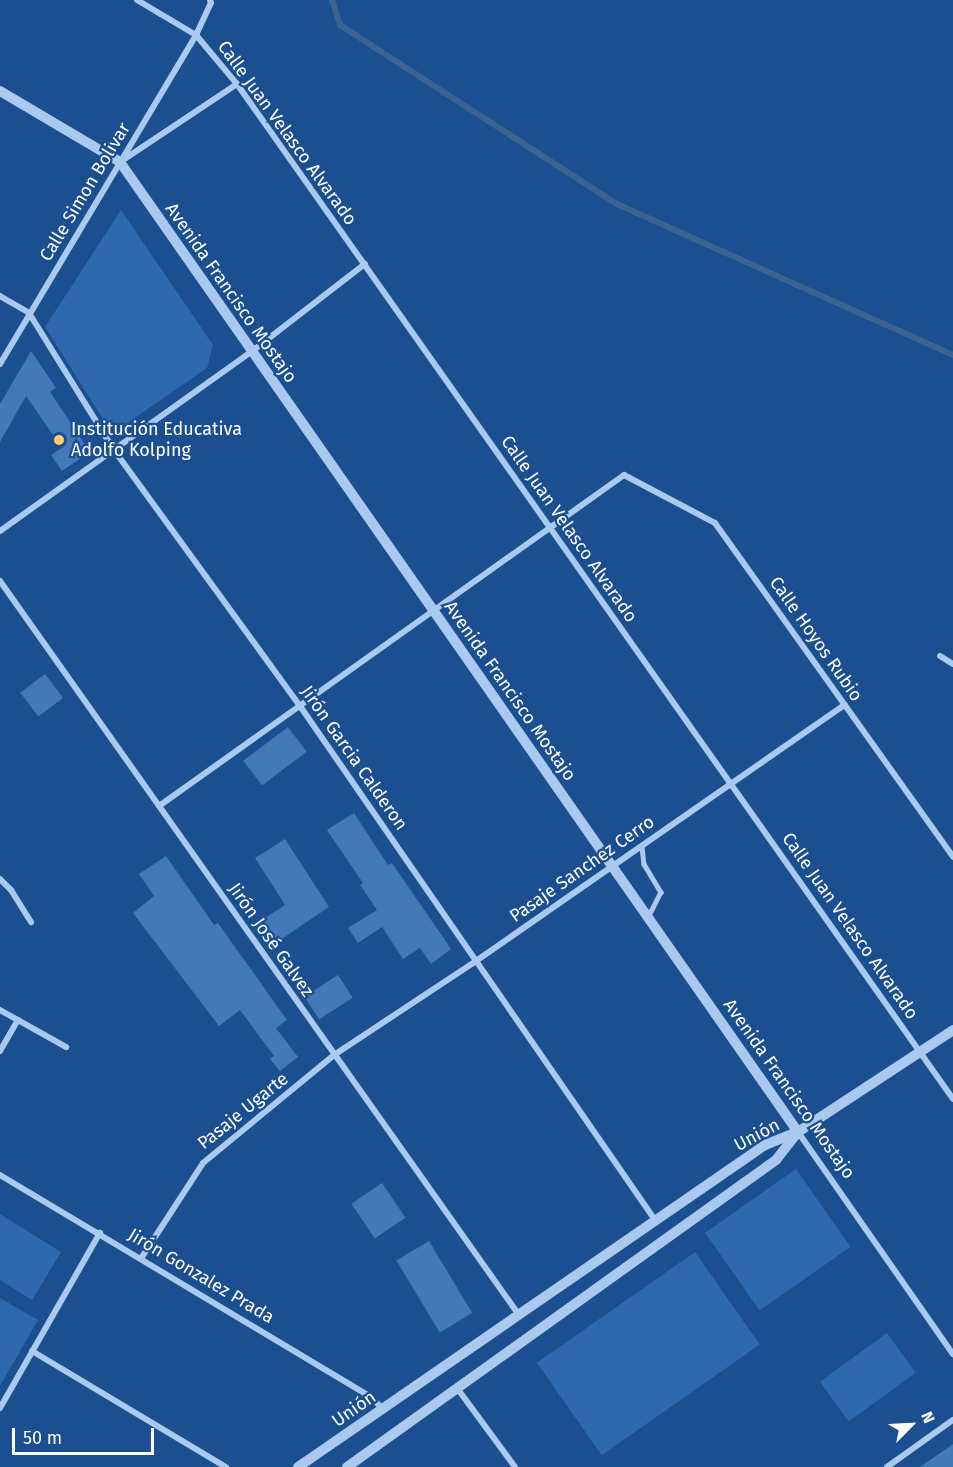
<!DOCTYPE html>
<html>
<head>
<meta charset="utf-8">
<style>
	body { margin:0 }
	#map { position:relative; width:953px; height:1467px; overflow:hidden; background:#1b4f8f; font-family:"Fira Sans",sans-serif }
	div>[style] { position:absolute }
	.green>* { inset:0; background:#2e69ad; transform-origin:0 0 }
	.stream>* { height:6px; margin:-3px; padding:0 3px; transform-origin:3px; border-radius:3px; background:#3c6290 }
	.building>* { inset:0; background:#4478b7; transform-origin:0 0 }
	.service>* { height:4.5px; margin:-2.25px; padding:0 2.25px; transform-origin:2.25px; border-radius:2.25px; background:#a9c9ee }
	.minor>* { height:6px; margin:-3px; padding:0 3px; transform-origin:3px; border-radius:3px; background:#a9c9ee }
	.tertiary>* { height:10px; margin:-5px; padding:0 5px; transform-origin:5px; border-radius:5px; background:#a9c9ee }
	.dots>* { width:16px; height:16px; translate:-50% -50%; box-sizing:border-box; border:3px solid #1b4f8f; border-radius:50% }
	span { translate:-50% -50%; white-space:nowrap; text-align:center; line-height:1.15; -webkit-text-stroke:4.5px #1b4f8f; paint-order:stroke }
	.street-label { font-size:18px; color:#fff }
	.poi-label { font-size:18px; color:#fff }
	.left { translate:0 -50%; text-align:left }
	.north { position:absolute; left:881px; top:1395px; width:60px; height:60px; -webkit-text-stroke:4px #1b4f8f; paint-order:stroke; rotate:66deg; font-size:16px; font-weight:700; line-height:24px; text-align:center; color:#fff }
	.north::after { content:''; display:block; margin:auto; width:21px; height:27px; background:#fff; clip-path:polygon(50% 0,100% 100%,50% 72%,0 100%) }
	.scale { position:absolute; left:12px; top:1428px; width:142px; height:27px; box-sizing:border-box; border:3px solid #fff; border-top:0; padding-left:8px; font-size:18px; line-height:21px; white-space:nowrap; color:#fff; -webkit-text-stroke:4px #1b4f8f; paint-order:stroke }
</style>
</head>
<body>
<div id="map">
	<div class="green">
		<div style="clip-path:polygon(121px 210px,213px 345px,207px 368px,123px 426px,107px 425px,45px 327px)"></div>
		<div style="left:796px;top:1169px;width:95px;height:111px;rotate:55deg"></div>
		<div style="clip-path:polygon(0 1214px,61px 1252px,32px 1300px,0 1280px)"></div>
		<div style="left:695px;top:1252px;width:113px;height:193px;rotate:55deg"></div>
		<div style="clip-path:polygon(0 1298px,38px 1320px,0 1386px)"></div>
		<div style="left:887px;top:1333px;width:49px;height:83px;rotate:54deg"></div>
	</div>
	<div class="stream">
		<div style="left:332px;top:0;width:26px;rotate:72deg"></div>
		<div style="left:340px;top:25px;width:330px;rotate:32.9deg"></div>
		<div style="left:617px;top:204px;width:368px;rotate:24.2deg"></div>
	</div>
	<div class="building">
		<div style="clip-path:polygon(31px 351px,56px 388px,50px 392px,90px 452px,62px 471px,51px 455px,62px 448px,26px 396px,0 442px,0 404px)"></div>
		<div style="left:45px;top:674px;width:30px;height:31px;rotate:53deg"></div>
		<div style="left:288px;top:727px;width:31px;height:56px;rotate:53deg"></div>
		<div style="clip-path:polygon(354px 813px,388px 865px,392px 863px,451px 949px,431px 964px,420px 948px,403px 959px,382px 927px,358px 943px,348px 928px,377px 910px,360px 885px,363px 883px,327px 830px)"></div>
		<div style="clip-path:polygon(285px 839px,329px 907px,274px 944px,259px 922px,285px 905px,255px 858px)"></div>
		<div style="clip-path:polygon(166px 856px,214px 925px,218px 923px,287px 1020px,276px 1028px,298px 1057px,280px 1071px,270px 1059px,274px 1056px,240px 1010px,219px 1026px,133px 913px,154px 896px,139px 874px)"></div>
		<div style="left:338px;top:975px;width:27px;height:40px;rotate:57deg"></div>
		<div style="left:382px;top:1183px;width:42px;height:37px;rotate:56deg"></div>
		<div style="left:429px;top:1241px;width:84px;height:38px;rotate:59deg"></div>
		<div style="clip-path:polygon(953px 1444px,953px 1467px,920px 1467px)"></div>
	</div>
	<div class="service">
		<div style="left:642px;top:846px;width:18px;rotate:84deg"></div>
		<div style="left:644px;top:864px;width:33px;rotate:59deg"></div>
		<div style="left:661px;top:892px;width:28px;rotate:117deg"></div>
	</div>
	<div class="minor">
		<div style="left:137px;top:0;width:69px;rotate:30.7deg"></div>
		<div style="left:196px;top:35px;width:64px;rotate:50.1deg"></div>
		<div style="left:237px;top:84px;width:1242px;rotate:54.8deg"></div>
		<div style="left:123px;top:160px;width:137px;rotate:-33.7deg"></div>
		<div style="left:0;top:296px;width:34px;rotate:30deg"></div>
		<div style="left:29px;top:313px;width:161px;rotate:58.2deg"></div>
		<div style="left:114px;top:450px;width:316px;rotate:54deg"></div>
		<div style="left:300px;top:706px;width:625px;rotate:55.37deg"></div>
		<div style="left:0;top:364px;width:383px;rotate:-59.2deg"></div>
		<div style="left:196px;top:35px;width:35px;rotate:-65deg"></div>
		<div style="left:211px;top:3px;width:3px;rotate:-108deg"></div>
		<div style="left:0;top:531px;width:308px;rotate:-35.5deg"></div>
		<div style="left:251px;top:352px;width:144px;rotate:-37.7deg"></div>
		<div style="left:0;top:581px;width:899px;rotate:54.74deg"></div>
		<div style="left:940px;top:656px;width:15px;rotate:32deg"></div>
		<div style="left:159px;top:806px;width:571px;rotate:-35.44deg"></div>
		<div style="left:624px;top:475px;width:103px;rotate:27.8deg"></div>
		<div style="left:715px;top:523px;width:410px;rotate:54.5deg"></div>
		<div style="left:0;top:879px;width:16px;rotate:45deg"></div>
		<div style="left:11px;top:890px;width:38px;rotate:58deg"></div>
		<div style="left:0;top:1010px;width:76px;rotate:29.3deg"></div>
		<div style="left:0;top:1051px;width:36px;rotate:-60deg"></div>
		<div style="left:798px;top:1132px;width:271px;rotate:55.1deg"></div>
		<div style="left:0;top:1175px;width:432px;rotate:30.9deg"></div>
		<div style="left:371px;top:1397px;width:17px;rotate:45deg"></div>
		<div style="left:142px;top:1257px;width:112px;rotate:-57deg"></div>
		<div style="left:203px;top:1163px;width:170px;rotate:-39.5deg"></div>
		<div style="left:334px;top:1055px;width:170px;rotate:-33.5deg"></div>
		<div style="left:476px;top:961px;width:449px;rotate:-34.8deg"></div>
		<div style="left:32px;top:1351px;width:226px;rotate:30.9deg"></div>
		<div style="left:457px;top:1388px;width:98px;rotate:53.7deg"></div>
		<div style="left:0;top:1408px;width:202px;rotate:-60.3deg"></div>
		<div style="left:887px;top:1467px;width:81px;rotate:-35.5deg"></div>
	</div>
	<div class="tertiary">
		<div style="left:0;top:91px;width:139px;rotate:30.6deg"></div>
		<div style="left:120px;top:162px;width:1183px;rotate:55.05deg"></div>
		<div style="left:298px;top:1467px;width:567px;rotate:-34.59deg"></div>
		<div style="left:765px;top:1145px;width:35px;rotate:-22deg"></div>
		<div style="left:798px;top:1132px;width:186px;rotate:-33.3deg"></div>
		<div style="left:347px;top:1467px;width:528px;rotate:-35.59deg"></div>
		<div style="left:776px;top:1160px;width:36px;rotate:-52deg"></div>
	</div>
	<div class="dots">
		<div style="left:59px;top:440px;background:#ffd166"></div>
	</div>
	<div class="street-label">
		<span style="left:287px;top:133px;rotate:54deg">Calle Juan Velasco Alvarado</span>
		<span style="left:85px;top:192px;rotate:-59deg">Calle Simon Bolivar</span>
		<span style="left:231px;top:293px;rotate:55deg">Avenida Francisco Mostajo</span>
		<span style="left:569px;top:529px;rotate:55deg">Calle Juan Velasco Alvarado</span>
		<span style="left:816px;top:639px;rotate:55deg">Calle Hoyos Rubio</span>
		<span style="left:510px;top:691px;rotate:55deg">Avenida Francisco Mostajo</span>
		<span style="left:354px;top:758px;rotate:55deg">Jirón Garcia Calderon</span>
		<span style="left:582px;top:869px;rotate:-35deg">Pasaje Sanchez Cerro</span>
		<span style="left:850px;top:926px;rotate:55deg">Calle Juan Velasco Alvarado</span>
		<span style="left:271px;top:940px;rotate:55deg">Jirón José Galvez</span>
		<span style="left:789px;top:1089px;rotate:55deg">Avenida Francisco Mostajo</span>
		<span style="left:243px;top:1111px;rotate:-39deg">Pasaje Ugarte</span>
		<span style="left:757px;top:1135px;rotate:-28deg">Unión</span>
		<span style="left:201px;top:1276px;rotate:31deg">Jirón Gonzalez Prada</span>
		<span style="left:354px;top:1409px;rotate:-35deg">Unión</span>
	</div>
	<div class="poi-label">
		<span class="left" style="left:71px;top:440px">Institución Educativa<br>Adolfo Kolping</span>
	</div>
	<div class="north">N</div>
	<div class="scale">50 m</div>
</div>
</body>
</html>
